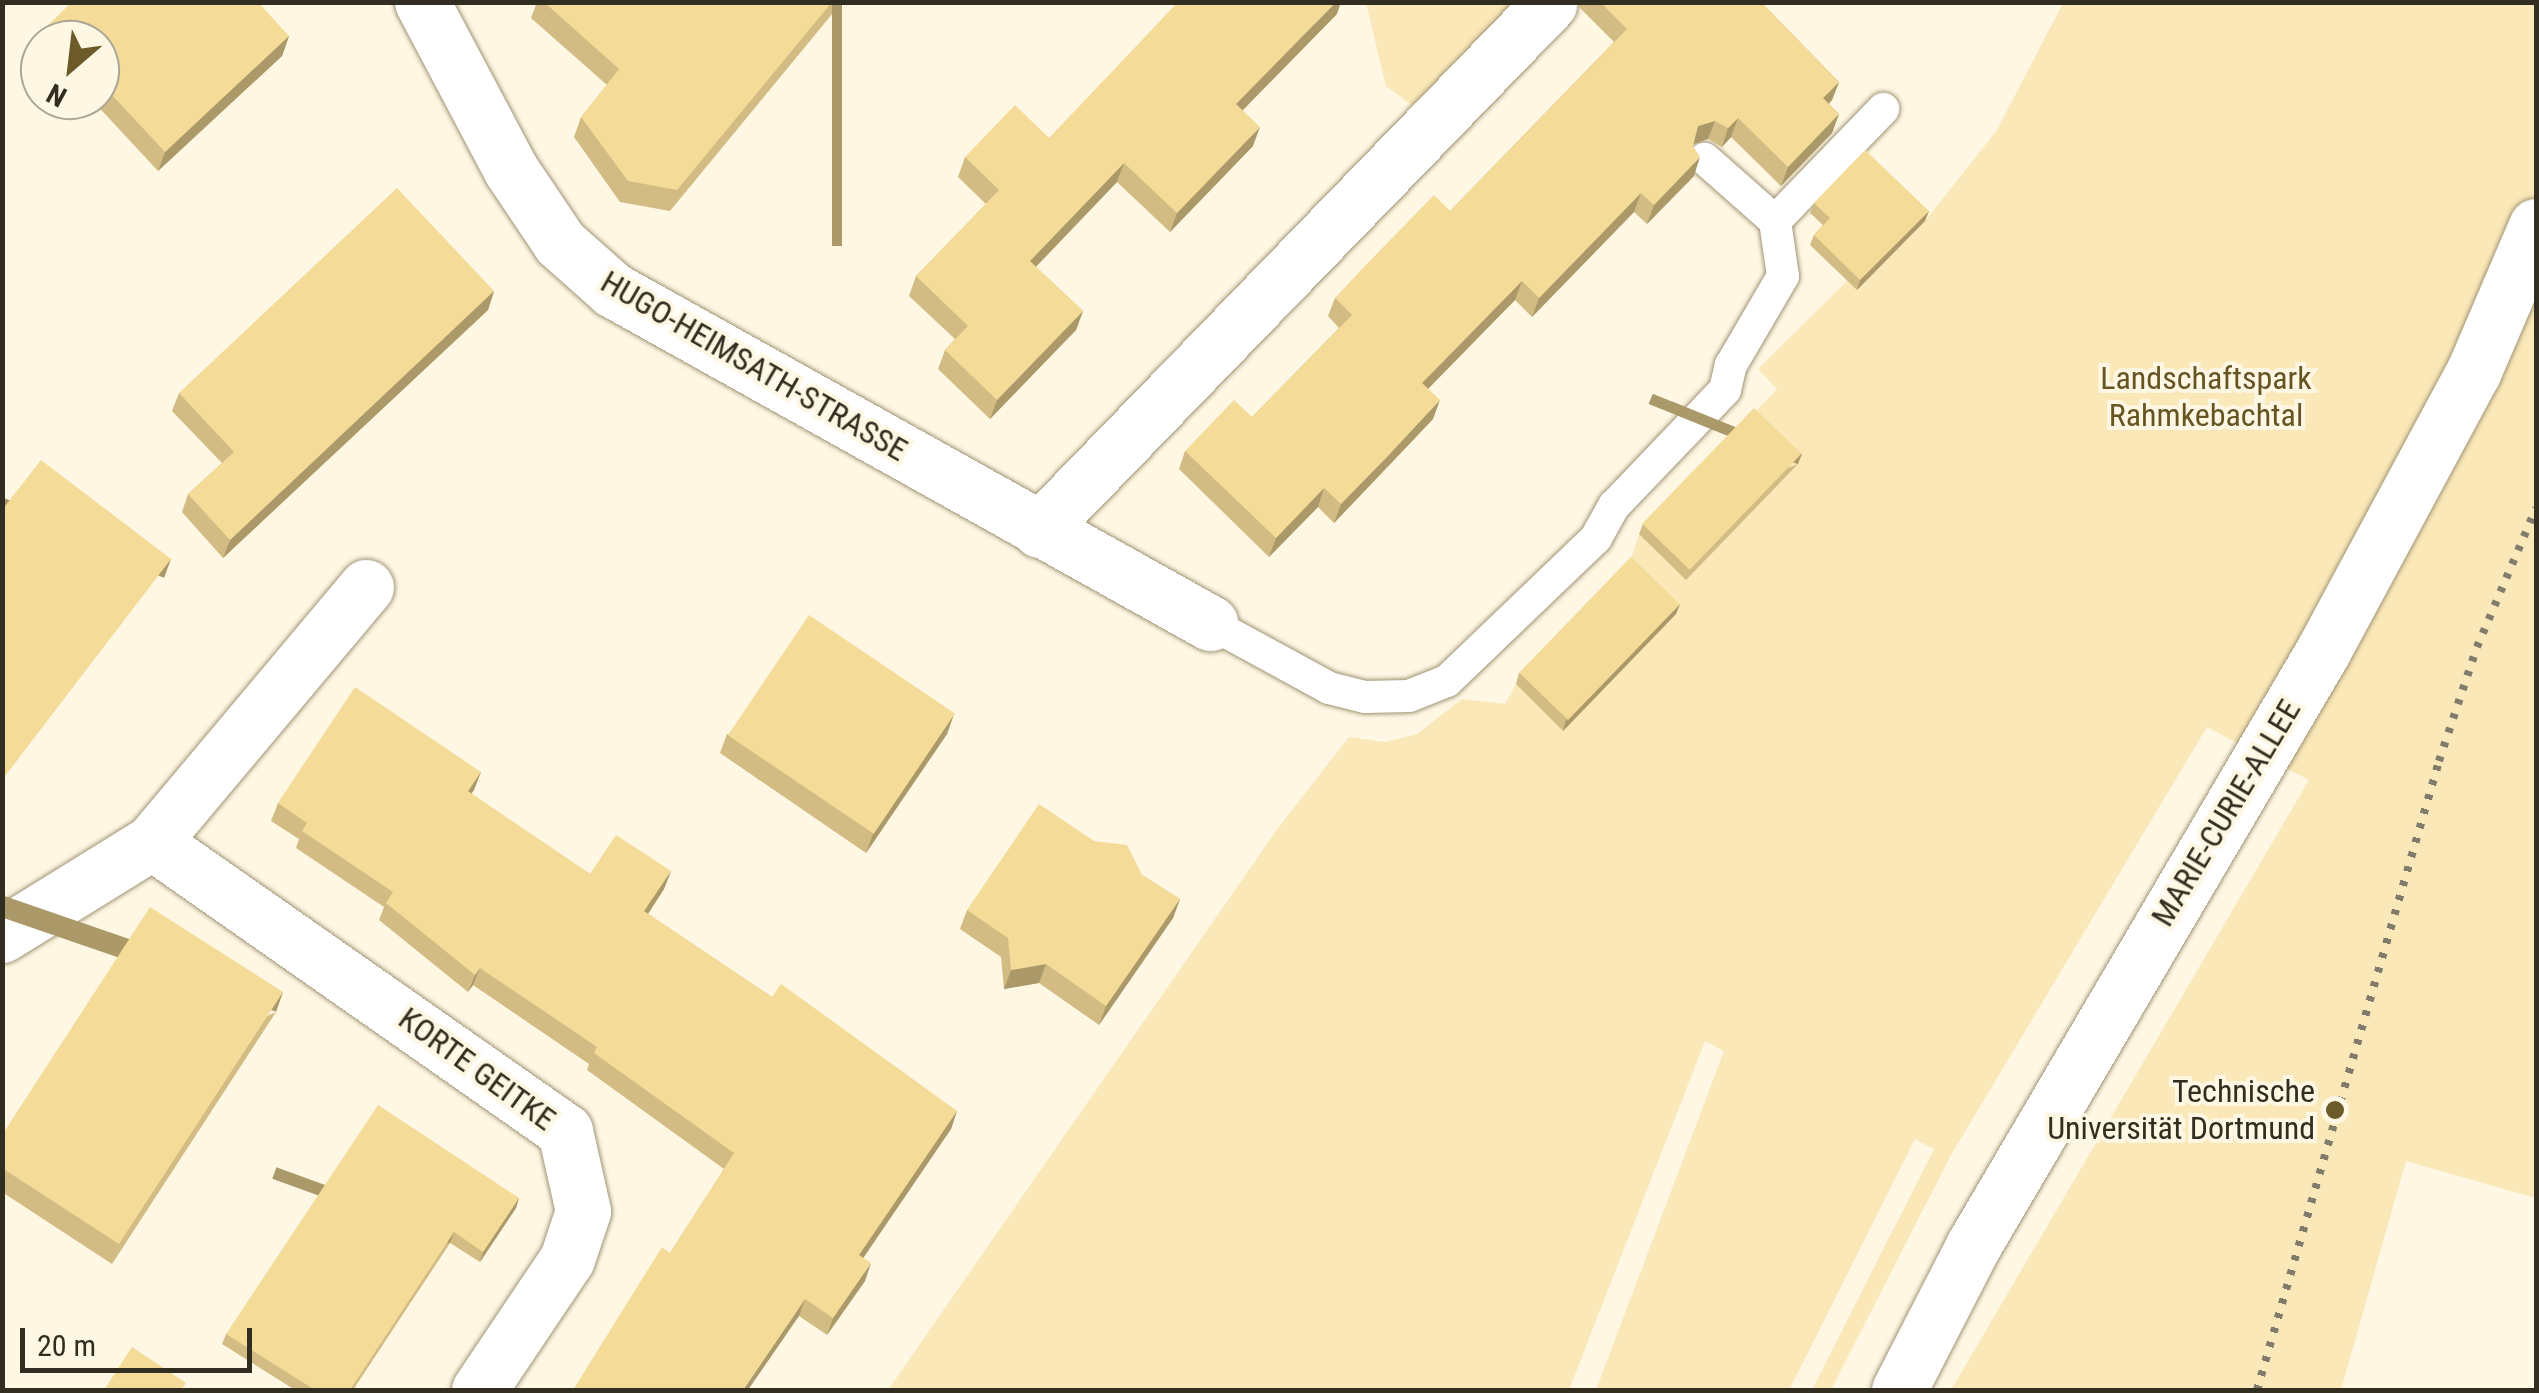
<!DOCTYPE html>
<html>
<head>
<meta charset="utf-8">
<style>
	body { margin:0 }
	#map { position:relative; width:2539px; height:1393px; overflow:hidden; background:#fef7e3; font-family:"Roboto Condensed",sans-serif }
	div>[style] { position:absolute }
	.green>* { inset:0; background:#fbe8b8 }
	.roads { filter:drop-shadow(0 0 2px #a09475) drop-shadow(0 0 2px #a09475) }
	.lane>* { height:32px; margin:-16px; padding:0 16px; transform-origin:16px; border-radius:16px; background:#fff }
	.street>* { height:55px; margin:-27.5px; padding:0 27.5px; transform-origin:27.5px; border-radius:27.5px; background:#fff }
	.secondary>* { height:55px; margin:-27.5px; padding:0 27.5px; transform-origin:27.5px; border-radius:27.5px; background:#fff }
	.rail>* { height:8px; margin-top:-4px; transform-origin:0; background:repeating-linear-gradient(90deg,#817b6c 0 5px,transparent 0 15px) }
	.wall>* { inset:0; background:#d2bc83 }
	.shaded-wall>* { inset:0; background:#ab996a; transform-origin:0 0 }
	.building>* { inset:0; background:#f4db98; transform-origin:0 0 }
	.dots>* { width:28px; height:28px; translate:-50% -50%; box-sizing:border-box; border:5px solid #fef7e3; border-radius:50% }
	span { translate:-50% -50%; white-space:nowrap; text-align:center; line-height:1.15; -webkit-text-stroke:8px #fef7e3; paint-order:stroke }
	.street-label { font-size:32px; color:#322d21 }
	.park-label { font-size:32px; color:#665523 }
	.poi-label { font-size:32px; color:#322d21 }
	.right { translate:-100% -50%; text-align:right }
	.frame { position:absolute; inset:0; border:5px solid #322d21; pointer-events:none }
	.north { position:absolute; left:20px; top:20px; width:100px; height:100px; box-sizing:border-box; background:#fef7e3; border:2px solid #aca695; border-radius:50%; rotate:208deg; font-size:28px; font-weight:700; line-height:40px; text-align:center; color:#322d21 }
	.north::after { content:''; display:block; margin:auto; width:35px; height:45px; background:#6c5a28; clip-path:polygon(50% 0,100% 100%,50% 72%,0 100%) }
	.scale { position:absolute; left:20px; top:1328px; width:232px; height:45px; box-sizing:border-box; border:5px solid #322d21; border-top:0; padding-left:12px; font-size:30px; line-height:35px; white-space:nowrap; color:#322d21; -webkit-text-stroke:8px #fef7e3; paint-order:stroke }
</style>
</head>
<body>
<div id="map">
	<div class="green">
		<div style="clip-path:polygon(1366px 3px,1505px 3px,1520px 16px,1424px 114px,1386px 86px)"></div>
		<div style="clip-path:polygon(2063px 3px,2536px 3px,2536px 1198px,2406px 1161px,2341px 1390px,1951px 1390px,2309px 780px,2207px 727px,1951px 1155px,1831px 1390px,1812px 1390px,1934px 1149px,1915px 1139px,1789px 1390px,1596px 1390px,1724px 1051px,1705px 1041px,1569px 1390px,888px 1390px,1278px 828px,1349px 737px,1385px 742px,1417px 734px,1462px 699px,1505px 704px,1516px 684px,1628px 568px,1639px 534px,1777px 389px,1758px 369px,1847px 281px,1858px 289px,1925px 221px,1997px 130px)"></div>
	</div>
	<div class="roads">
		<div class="lane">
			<div style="left:1775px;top:221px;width:156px;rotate:-46deg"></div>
			<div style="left:1210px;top:623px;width:136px;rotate:28.6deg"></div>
			<div style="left:1329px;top:688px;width:37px;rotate:14deg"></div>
			<div style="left:1365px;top:697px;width:44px;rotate:-1.3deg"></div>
			<div style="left:1409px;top:696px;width:41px;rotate:-21.5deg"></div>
			<div style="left:1447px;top:681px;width:207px;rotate:-43.8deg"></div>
			<div style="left:1596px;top:538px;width:37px;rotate:-61deg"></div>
			<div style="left:1614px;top:506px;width:161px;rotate:-46.3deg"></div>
			<div style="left:1725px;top:390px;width:26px;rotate:-77deg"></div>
			<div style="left:1731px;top:365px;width:103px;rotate:-59.7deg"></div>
			<div style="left:1783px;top:276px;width:56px;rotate:-98.3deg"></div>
			<div style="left:1775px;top:221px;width:94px;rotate:-138.5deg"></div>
		</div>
		<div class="street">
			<div style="left:422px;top:2px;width:190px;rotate:62.1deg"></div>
			<div style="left:511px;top:170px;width:88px;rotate:56.1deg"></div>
			<div style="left:560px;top:243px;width:71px;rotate:41.6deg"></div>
			<div style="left:613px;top:290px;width:684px;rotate:29.15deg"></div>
			<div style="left:1039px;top:530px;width:733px;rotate:-45.88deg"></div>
			<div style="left:152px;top:842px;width:333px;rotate:-50deg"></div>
			<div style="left:2px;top:935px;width:176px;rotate:-31.8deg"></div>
			<div style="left:152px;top:842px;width:504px;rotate:34.98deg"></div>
			<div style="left:565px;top:1131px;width:82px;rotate:77.3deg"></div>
			<div style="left:583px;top:1211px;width:51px;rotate:108.4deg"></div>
			<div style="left:567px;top:1259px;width:158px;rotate:123.9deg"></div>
		</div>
		<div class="secondary">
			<div style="left:1899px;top:1390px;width:162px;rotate:-62.8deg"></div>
			<div style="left:1973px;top:1246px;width:690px;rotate:-59.53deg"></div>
			<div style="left:2323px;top:651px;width:316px;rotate:-61.7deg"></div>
			<div style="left:2473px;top:373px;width:160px;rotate:-66.8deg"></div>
		</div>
	</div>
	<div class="rail">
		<div style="left:2257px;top:1390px;width:655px;rotate:-73.86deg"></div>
		<div style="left:2439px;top:761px;width:120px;rotate:-71.6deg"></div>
		<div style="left:2477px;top:647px;width:151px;rotate:-67deg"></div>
	</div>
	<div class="wall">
		<div style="clip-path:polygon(537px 2px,842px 2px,670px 211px,620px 202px,574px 137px,581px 117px,607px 85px,531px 18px)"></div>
		<div style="clip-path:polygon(1578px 2px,1761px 2px,1839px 82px,1832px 100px,1829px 104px,1839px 114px,1832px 133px,1781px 186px,1731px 137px,1722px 147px,1708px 139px,1693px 144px,1694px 176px,1647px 224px,1634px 212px,1532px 317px,1515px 300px,1428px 389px,1433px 419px,1380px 475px,1334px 523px,1318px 507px,1269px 557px,1179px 469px,1185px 451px,1252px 417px,1339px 328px,1328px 316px,1335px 298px,1450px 211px,1614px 42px,1579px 7px)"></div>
		<div style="clip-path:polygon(1337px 14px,1243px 110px,1253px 146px,1170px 232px,1117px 182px,1036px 267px,1083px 311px,1076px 330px,990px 419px,938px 369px,945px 350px,955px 339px,909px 296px,916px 276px,986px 204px,958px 177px,965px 157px,1049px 138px)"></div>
		<div style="clip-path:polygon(48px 25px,289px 36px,282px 56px,158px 171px,92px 100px,100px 100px,100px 40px,42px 40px)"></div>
		<div style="clip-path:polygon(1814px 203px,1929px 211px,1925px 221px,1857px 290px,1810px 245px,1814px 235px,1823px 225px,1810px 213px)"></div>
		<div style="clip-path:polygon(494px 291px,488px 310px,223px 558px,182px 512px,188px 494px,222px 463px,172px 411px,179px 393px)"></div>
		<div style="clip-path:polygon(1798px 464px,1686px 580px,1639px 534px,1643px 524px)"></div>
		<div style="clip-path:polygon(1680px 604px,1676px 614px,1563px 731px,1516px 684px,1519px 673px)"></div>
		<div style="clip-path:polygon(954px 714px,947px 734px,866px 853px,720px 753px,727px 734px)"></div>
		<div style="clip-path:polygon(481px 772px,471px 794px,590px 874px,671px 871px,664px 889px,648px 914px,772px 997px,957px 1111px,951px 1129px,863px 1258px,865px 1281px,827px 1335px,799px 1316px,670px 1253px,724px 1169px,587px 1070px,589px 1064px,473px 985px,468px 992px,379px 920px,384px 907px,296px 848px,299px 839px,271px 821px,278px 803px)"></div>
		<div style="clip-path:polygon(1142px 875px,1180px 899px,1173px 918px,1099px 1025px,1039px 983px,1004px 989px,1001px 957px,960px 929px,967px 910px)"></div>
		<div style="clip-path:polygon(276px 1012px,112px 1264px,2px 1192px,2px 1135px)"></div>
		<div style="clip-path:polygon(519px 1198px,516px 1208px,480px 1262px,450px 1243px,353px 1390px,295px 1390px,222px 1344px,226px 1334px)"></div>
	</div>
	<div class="shaded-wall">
		<div style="left:832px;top:2px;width:10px;height:244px"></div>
		<div style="clip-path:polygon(1336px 2px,1341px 2px,1337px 14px,1230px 123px,1236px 104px)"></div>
		<div style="clip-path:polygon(289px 36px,282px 56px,158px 171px,165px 152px)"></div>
		<div style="clip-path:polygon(1839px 82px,1832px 100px,1816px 117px,1823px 98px)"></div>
		<div style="clip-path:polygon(1839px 114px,1832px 133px,1781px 186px,1788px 167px)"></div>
		<div style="clip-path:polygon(1738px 118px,1731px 137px,1722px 147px,1728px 128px)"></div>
		<div style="clip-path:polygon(1715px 121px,1708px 139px,1691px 145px,1698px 126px)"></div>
		<div style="clip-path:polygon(1260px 127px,1253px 146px,1170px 232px,1177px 213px)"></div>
		<div style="clip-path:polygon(1700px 157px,1694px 176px,1647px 224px,1654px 205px)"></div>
		<div style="clip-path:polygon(1124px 163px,1117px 182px,1023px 280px,1030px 261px)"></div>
		<div style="clip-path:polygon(1641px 193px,1634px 212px,1532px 317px,1539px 298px)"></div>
		<div style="clip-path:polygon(1929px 211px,1925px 221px,1857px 290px,1860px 280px)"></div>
		<div style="clip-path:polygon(1522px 281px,1515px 300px,1415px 402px,1422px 383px)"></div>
		<div style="clip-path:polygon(494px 291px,488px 310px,223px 558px,230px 540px)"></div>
		<div style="clip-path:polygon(1083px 311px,1076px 330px,990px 419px,997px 400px)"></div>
		<div style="clip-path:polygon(1440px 400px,1433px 419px,1334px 523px,1341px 504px)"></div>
		<div style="left:1802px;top:454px;width:11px;height:161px;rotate:112deg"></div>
		<div style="clip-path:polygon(1324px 488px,1318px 507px,1269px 557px,1276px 538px)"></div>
		<div style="left:171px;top:559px;width:20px;height:278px;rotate:110deg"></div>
		<div style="clip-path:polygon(1680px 604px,1676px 614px,1563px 731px,1566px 720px)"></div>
		<div style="clip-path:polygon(954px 714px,947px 734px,866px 853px,873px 834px)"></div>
		<div style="clip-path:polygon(481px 772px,474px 790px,461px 809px,468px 791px)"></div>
		<div style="clip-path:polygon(671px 871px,664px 889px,638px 929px,644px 911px)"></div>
		<div style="clip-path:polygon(1180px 899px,1173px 918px,1099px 1025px,1106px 1006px)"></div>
		<div style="clip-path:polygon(1046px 964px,1039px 983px,1004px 989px,1011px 970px)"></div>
		<div style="clip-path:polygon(480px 968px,473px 985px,468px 992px,475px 975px)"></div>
		<div style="left:283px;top:992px;width:21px;height:301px;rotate:109deg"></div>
		<div style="clip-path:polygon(957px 1111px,951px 1129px,853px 1273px,859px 1255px)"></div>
		<div style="clip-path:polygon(519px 1198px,516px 1208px,480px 1262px,483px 1252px)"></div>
		<div style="left:454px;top:1232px;width:12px;height:189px;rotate:110deg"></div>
		<div style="clip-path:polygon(871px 1263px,865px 1281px,827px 1335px,833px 1318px)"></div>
		<div style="clip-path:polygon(805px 1299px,799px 1316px,748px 1390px,743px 1390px)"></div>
	</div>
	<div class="building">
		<div style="clip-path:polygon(72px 2px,258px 2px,289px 36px,165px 152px,100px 82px,100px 40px,62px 40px,48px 25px)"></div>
		<div style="clip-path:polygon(544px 2px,832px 2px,677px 190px,628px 181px,581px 117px,619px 69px)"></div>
		<div style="clip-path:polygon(1178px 2px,1336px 2px,1236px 104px,1260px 127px,1177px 213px,1124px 163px,1030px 261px,1083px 311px,997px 400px,945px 350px,968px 326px,916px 276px,999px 190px,965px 157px,1015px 105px,1049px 138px)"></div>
		<div style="clip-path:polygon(1600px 2px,1761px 2px,1839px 82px,1823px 98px,1839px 114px,1788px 167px,1738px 118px,1728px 128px,1715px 121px,1698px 126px,1693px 146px,1700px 157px,1654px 205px,1641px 193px,1539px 298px,1522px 281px,1422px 383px,1440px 400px,1387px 457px,1341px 504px,1324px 488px,1276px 538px,1185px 451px,1234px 400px,1252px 417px,1352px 315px,1335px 298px,1363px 268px,1434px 195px,1450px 211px,1627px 29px)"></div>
		<div style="clip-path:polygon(1865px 150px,1929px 211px,1860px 280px,1814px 235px,1830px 218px,1814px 203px)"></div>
		<div style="clip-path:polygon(397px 188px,494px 291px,230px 540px,188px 494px,234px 452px,179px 393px)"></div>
		<div style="left:1754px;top:408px;width:66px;height:161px;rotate:44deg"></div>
		<div style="clip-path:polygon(41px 460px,171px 559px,2px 780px,2px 510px)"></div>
		<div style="left:1631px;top:557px;width:68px;height:161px;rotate:44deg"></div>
		<div style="left:809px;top:615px;width:176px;height:145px;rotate:34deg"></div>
		<div style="clip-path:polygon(355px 687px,481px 772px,468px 791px,590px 874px,616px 835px,671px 871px,644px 911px,772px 997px,781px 984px,957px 1111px,859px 1255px,871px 1263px,833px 1318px,805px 1299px,743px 1390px,573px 1390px,662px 1247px,670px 1253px,734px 1153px,594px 1053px,597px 1047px,480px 968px,475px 975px,386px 903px,393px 892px,302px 831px,307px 823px,278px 803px)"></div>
		<div style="clip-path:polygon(1039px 804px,1094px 841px,1127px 845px,1142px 875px,1180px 899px,1106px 1006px,1046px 964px,1011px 970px,1008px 938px,967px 910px)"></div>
		<div style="clip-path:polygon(150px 907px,283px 992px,119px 1244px,2px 1168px,2px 1135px)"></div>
		<div style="clip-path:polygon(378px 1105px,519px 1198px,483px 1252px,454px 1232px,350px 1390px,315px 1390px,226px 1334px)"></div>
		<div style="clip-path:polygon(132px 1347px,186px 1383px,181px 1390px,104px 1390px)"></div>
	</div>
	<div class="dots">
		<div style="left:2335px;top:1110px;background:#6c5a28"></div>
	</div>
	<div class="street-label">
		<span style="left:754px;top:366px;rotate:30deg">HUGO-HEIMSATH-STRASSE</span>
		<span style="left:2226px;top:813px;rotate:-59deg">MARIE-CURIE-ALLEE</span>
		<span style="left:477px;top:1069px;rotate:36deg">KORTE GEITKE</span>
	</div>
	<div class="park-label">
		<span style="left:2206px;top:397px">Landschaftspark<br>Rahmkebachtal</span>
	</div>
	<div class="poi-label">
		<span class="right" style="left:2315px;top:1110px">Technische<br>Universität Dortmund</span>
	</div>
	<div class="frame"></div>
	<div class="north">N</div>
	<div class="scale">20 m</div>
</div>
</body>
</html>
